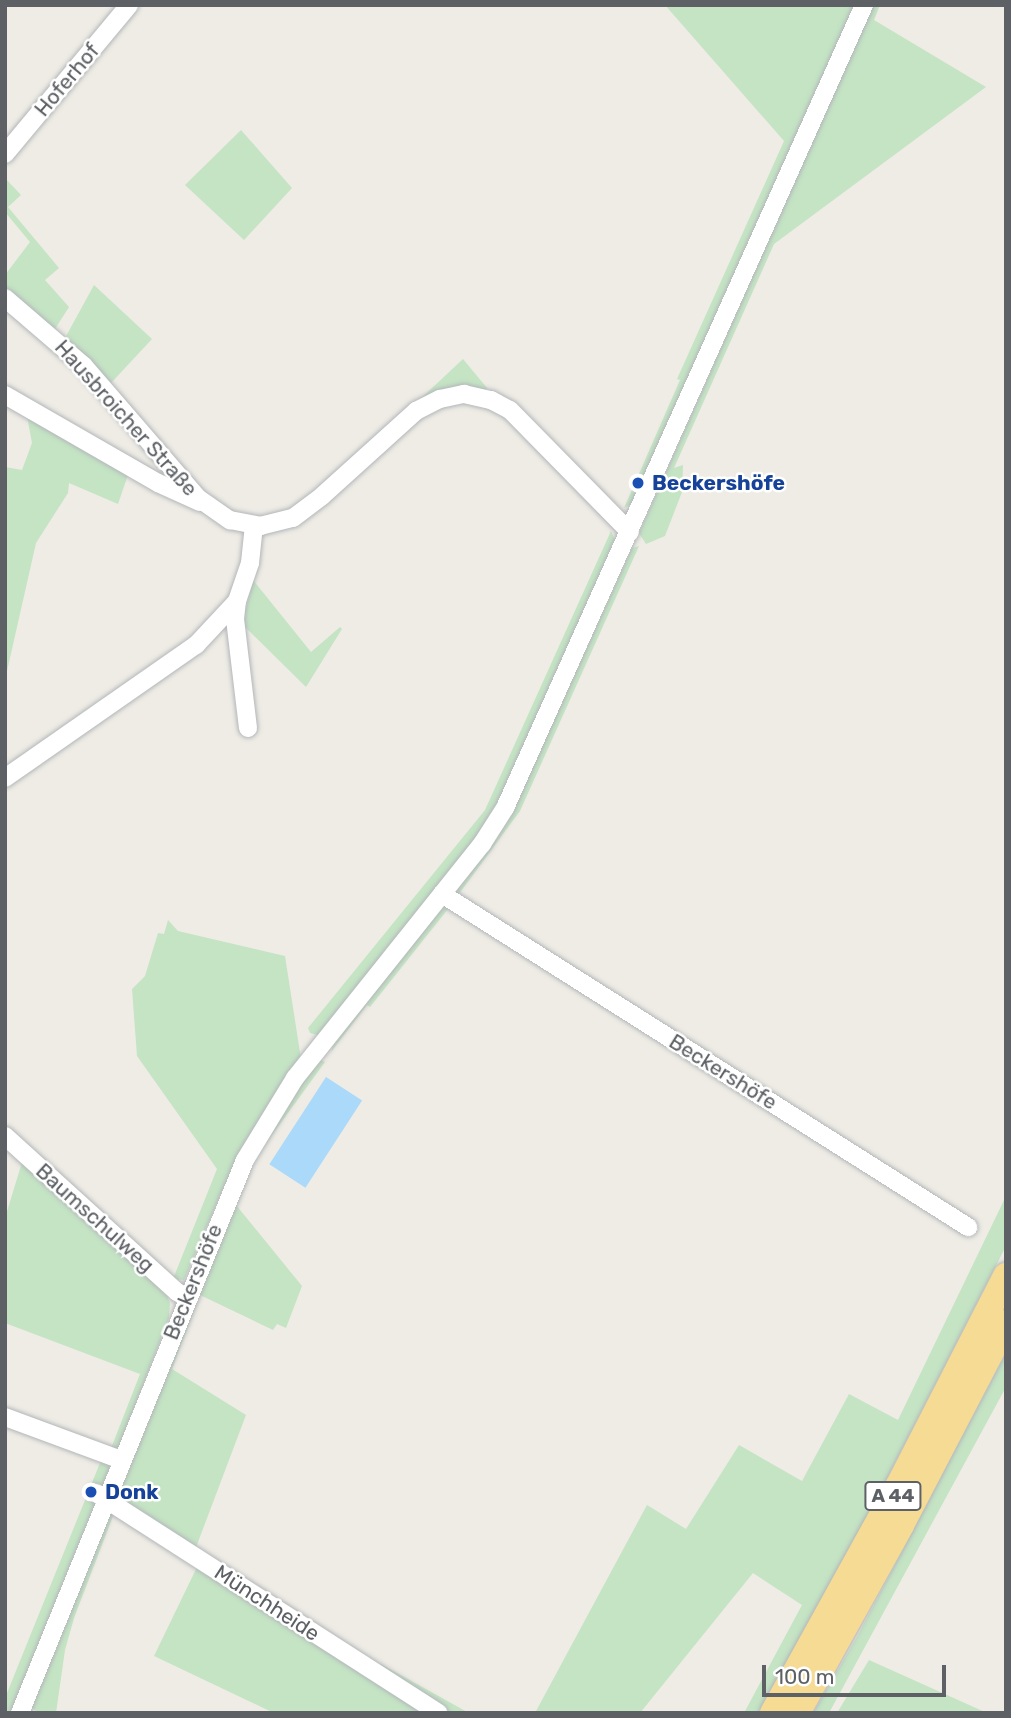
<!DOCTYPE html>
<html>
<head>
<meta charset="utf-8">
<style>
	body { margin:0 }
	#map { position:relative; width:1011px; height:1718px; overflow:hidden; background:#eeece5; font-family:Rubik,sans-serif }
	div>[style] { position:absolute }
	.green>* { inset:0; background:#c4e4c4 }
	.water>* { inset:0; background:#abd9f9; transform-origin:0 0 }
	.roads { filter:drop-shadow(0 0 2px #b3b6b9) drop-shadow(0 0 2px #b3b6b9) }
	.minor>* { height:18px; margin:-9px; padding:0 9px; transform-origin:9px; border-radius:9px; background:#fff }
	.highway>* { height:26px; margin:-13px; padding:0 13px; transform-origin:13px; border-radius:13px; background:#f6db95 }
	.dots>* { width:19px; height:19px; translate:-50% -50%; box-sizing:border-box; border:4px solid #fff; border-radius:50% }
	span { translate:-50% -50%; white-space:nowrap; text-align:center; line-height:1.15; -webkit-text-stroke:5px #fff; paint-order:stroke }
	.shield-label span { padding:2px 5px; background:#fff; border:2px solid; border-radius:5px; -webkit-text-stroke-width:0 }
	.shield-label { font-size:19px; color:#5d6165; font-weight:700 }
	.street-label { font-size:21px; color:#5d6165 }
	.transit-label { font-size:21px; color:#164399; font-weight:700 }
	.left { translate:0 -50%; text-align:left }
	.frame { position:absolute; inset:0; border:7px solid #5d6165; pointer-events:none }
	.scale { position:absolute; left:762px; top:1665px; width:184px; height:32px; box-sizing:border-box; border:4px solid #5d6165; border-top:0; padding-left:9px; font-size:21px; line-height:24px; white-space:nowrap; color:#5d6165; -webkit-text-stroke:5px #fff; paint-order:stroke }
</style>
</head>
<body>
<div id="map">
	<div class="green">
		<div style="clip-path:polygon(665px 5px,856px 5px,635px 502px,624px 508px,680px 380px,677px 379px,784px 141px)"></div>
		<div style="clip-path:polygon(873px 5px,880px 5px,874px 20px,986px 87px,774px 244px,674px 468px,683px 465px,682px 492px,665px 536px,646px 544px,639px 533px)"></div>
		<div style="clip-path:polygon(241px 130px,292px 188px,244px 240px,185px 185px)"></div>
		<div style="clip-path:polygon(5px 178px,21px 195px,8px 207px,59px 268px,45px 280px,69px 307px,55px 329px,5px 291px,5px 275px,30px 242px,5px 212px)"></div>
		<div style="clip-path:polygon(94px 285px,152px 339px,111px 383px,65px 338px)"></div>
		<div style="clip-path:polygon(463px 359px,487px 388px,485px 391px,416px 403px)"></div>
		<div style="clip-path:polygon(26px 411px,130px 469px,118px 504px,69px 483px,68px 493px,36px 543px,5px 680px,5px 467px,22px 470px,32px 443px)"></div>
		<div style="clip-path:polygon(611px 531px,616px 542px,500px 805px,479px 838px,321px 1036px,310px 1033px,308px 1028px,485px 810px)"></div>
		<div style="clip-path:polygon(639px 546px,520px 811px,456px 898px,457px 889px,497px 836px,520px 795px,632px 548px)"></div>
		<div style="clip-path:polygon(253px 580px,311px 652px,340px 627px,342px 629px,306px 687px,242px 624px)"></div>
		<div style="clip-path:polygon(452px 904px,370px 1007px,367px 1005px,331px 1052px,334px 1043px,443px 906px)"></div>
		<div style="clip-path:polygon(168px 920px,178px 931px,285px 956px,301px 1059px,251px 1135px,226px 1182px,184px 1280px,173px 1279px,217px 1169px,137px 1056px,132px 989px,145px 976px,158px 933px,164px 934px)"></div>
		<div style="clip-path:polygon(320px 1060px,325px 1062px,256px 1157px,236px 1205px,302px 1286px,286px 1328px,277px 1324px,273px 1330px,200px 1295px,172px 1369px,246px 1415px,195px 1550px,115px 1498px,241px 1180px,300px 1084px)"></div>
		<div style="clip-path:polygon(23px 1159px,167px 1296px,170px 1303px,169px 1318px,119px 1447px,110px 1451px,140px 1374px,5px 1323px,5px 1218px)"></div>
		<div style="clip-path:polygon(1006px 1196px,1006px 1246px,879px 1494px,758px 1713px,744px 1713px,802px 1605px,753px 1573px,640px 1713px,535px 1713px,647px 1505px,686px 1529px,739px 1445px,802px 1481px,849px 1394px,898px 1420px)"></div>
		<div style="clip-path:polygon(1006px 1353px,1006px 1387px,829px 1713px,813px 1713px,857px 1637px)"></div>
		<div style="clip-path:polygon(102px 1458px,110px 1467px,11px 1713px,5px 1713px,5px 1698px)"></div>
		<div style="clip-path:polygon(115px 1511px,74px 1618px,65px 1650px,56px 1713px,39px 1713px,32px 1708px,32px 1697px,105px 1514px)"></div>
		<div style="clip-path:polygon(198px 1565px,427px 1713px,274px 1713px,154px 1656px)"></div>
		<div style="clip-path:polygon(869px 1660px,987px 1713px,837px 1713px)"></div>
		<div style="clip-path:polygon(371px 1664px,381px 1664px,469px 1713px,447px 1713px)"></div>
	</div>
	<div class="water">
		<div style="left:326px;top:1077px;width:43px;height:104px;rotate:33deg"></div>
	</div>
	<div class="roads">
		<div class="minor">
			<div style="left:5px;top:154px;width:194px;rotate:-50.2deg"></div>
			<div style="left:5px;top:298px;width:103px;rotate:40.7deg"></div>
			<div style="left:83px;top:365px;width:176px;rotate:49.2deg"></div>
			<div style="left:198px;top:498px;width:39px;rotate:35deg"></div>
			<div style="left:230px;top:520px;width:31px;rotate:11deg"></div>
			<div style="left:260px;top:526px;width:34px;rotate:-14deg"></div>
			<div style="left:293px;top:518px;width:36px;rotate:-37deg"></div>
			<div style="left:322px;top:496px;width:127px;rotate:-42.1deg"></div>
			<div style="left:416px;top:411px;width:27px;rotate:-27deg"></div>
			<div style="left:440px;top:399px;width:25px;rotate:-12deg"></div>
			<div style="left:464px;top:394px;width:28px;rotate:13deg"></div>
			<div style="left:491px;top:400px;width:21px;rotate:28deg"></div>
			<div style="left:510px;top:410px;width:171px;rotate:45.5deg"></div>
			<div style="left:5px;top:395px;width:177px;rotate:29.9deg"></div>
			<div style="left:158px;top:483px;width:46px;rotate:24.3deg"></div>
			<div style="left:248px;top:728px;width:110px;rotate:-96.8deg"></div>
			<div style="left:235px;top:619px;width:18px;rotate:-84deg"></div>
			<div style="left:237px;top:601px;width:40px;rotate:-71.1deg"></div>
			<div style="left:250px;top:563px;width:37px;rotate:-84deg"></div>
			<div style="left:5px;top:778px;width:233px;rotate:-34.9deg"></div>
			<div style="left:196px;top:645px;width:60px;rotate:-47deg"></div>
			<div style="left:442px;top:894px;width:623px;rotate:32.34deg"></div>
			<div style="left:5px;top:1136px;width:232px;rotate:42.2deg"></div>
			<div style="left:177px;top:1292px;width:11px;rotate:27deg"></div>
			<div style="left:5px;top:1417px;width:124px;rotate:20.3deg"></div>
			<div style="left:96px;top:1493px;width:407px;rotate:32.7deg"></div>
			<div style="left:20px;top:1713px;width:597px;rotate:-67.86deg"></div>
			<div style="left:245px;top:1160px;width:96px;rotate:-58.6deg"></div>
			<div style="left:295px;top:1078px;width:300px;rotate:-51.4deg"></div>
			<div style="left:482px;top:844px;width:43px;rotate:-57.4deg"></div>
			<div style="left:505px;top:808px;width:880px;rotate:-65.91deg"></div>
		</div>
		<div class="highway">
			<div style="left:773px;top:1713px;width:260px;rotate:-61.1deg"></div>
			<div style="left:899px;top:1485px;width:235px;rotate:-62.9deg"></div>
			<div style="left:797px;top:1713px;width:215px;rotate:-61deg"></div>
			<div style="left:901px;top:1525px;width:228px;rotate:-62.5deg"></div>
		</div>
	</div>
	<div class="dots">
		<div style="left:638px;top:483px;background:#1a4fb4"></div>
		<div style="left:91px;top:1492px;background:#1a4fb4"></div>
	</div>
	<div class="shield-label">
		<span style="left:893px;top:1496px">A 44</span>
	</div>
	<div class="street-label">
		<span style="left:67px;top:80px;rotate:-50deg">Hoferhof</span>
		<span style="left:126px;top:418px;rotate:48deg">Hausbroicher Straße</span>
		<span style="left:723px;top:1072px;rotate:32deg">Beckershöfe</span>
		<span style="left:95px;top:1218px;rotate:42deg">Baumschulweg</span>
		<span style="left:193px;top:1282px;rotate:-68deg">Beckershöfe</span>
		<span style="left:267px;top:1603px;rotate:33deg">Münchheide</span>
	</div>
	<div class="transit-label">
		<span class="left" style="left:652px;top:483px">Beckershöfe</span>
		<span class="left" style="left:105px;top:1492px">Donk</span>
	</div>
	<div class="frame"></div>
	<div class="scale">100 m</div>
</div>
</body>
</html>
